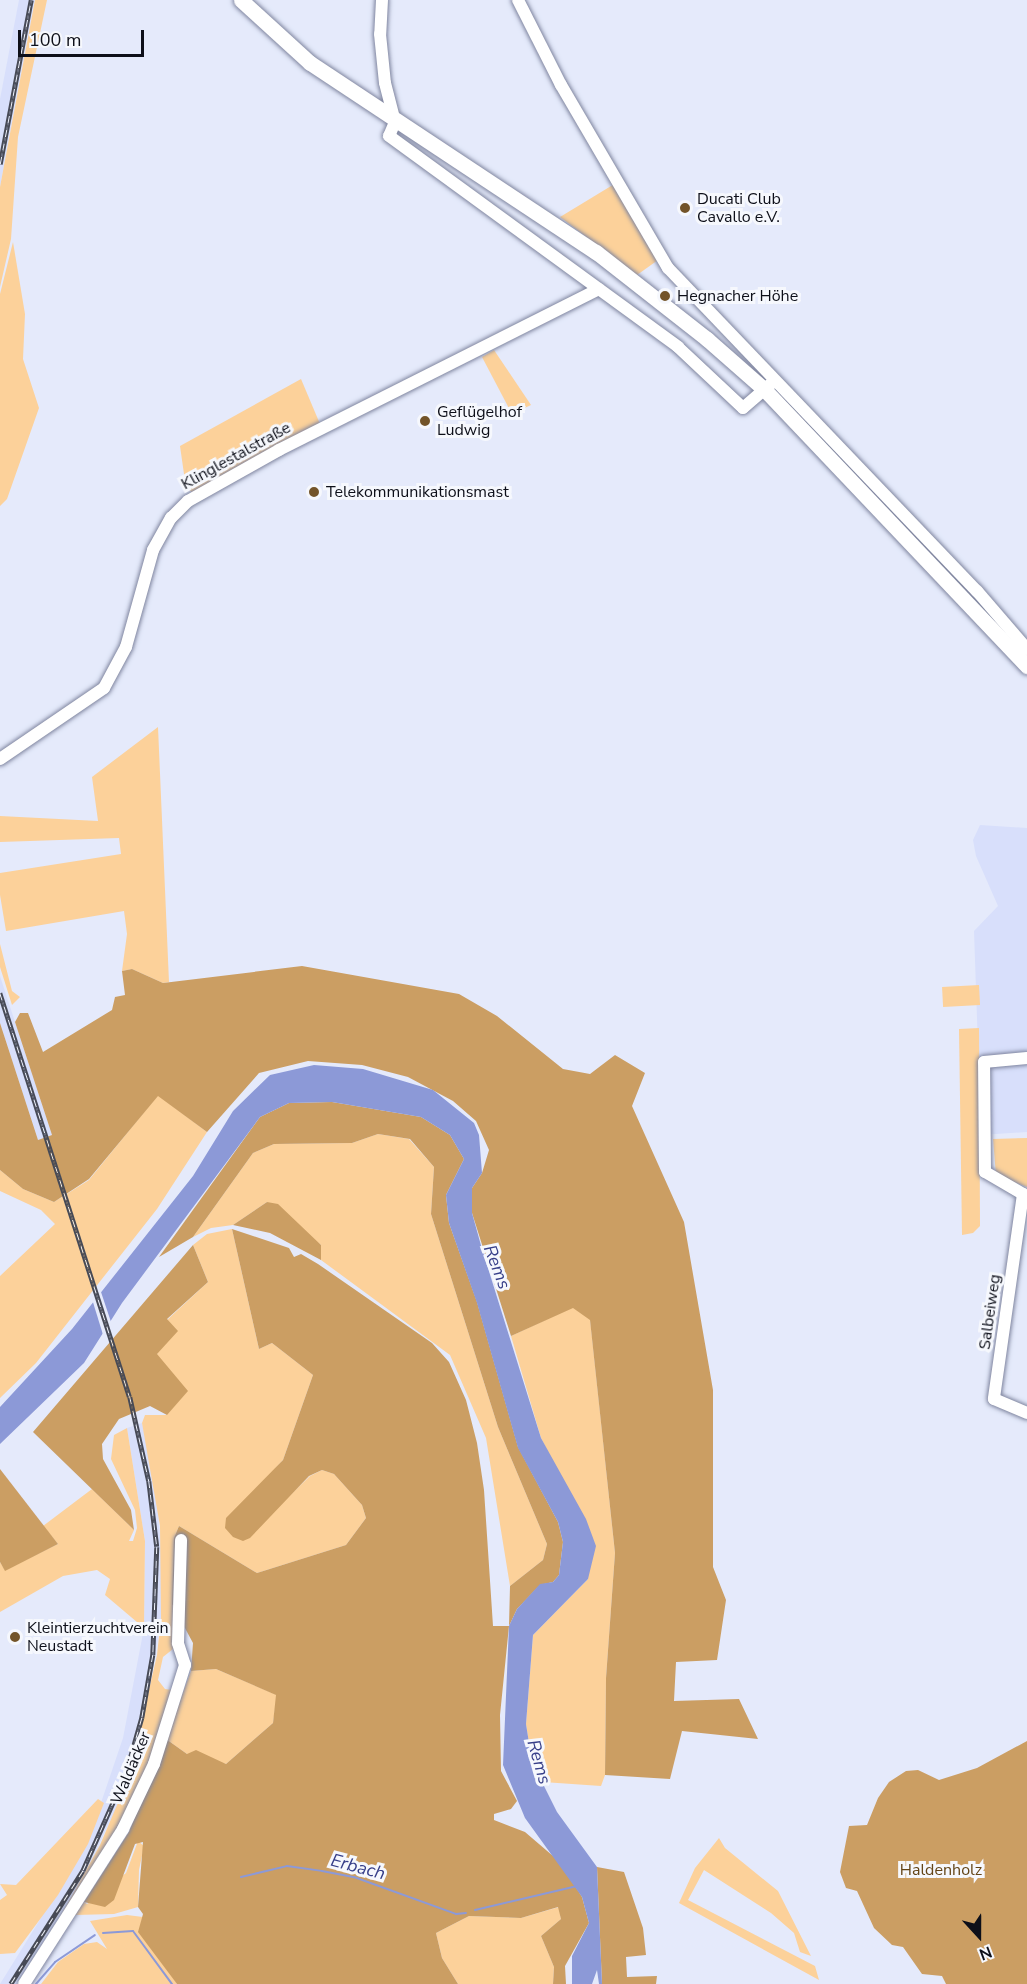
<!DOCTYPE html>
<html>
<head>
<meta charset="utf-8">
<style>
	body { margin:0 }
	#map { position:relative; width:1027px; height:1984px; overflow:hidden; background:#e5eafb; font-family:"Nunito Sans",sans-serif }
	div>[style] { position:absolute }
	.built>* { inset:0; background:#d8dffb }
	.green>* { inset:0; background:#fcd19a; transform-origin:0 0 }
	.forest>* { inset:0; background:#cb9e63 }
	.water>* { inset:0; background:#8c99d7 }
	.pier>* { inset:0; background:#e5eafb }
	.stream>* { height:2px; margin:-1px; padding:0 1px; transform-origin:1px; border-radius:1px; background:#8c99d7 }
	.roads { filter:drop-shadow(0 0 2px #7f859f) drop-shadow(0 0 2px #7f859f) }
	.minor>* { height:12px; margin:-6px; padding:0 6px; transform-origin:6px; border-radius:6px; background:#fff }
	.major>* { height:15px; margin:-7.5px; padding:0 7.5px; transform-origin:7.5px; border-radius:7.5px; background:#fff }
	.rail>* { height:4.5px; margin-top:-2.25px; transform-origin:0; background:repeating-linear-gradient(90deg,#f6f8fd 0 7px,#474a56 0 14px); box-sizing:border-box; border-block:2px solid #474a56 }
	.dots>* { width:16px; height:16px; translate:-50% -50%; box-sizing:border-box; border:3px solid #f6f8fd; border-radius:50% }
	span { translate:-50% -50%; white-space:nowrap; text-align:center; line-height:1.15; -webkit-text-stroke:6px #f6f8fd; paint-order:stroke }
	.poi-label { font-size:16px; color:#0d0f19 }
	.left { translate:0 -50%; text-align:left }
	.street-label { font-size:16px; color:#0d0f19 }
	.park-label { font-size:16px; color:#634416 }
	.water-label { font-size:18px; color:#373f89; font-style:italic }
	.north { position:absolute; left:949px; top:1906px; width:60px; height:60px; -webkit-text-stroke:4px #f6f8fd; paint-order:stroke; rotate:159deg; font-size:16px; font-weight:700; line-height:24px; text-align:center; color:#0d0f19 }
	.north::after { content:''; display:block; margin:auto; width:21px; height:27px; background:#0d0f19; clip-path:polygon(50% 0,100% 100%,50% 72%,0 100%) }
	.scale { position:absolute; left:18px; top:30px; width:126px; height:27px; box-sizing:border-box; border:3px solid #0d0f19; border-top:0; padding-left:8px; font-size:18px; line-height:21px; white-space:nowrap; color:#0d0f19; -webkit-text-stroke:4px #f6f8fd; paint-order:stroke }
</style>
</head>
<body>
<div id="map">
	<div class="built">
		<div style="clip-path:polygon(19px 0,35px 0,0 187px,0 99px)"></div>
		<div style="clip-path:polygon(980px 825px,1027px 828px,1027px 1132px,981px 1135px,974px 931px,998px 906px,976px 856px,973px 840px)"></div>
		<div style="clip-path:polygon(0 976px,52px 1135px,38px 1140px,0 1023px)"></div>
		<div style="clip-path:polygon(142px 1423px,156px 1487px,162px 1563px,161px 1618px,145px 1719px,120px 1801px,80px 1883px,17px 1984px,0 1984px,87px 1844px,123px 1738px,144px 1628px,145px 1541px,127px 1428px)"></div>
	</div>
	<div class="green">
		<div style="clip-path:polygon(35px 0,47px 0,18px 137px,11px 239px,0 287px,0 187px)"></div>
		<div style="clip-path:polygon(616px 183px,658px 260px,637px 275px,560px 217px)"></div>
		<div style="clip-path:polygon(13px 242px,25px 314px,23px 359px,39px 408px,7px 499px,0 506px,0 294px)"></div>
		<div style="clip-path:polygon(494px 350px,531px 405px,512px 414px,482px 357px)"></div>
		<div style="clip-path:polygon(301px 379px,320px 424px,192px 492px,186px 488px,180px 446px)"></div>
		<div style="clip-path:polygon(158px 727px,169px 982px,163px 983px,132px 969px,122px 971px,127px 934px,124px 911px,6px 931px,0 895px,0 873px,121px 854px,119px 838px,0 842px,0 816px,98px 821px,92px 777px)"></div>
		<div style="clip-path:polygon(0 944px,12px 991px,20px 997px,12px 1005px,0 967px)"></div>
		<div style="left:979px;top:985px;width:20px;height:37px;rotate:87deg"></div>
		<div style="clip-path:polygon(979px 1028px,980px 1226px,973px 1233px,962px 1235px,959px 1029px)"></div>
		<div style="clip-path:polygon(158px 1095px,207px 1132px,157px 1209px,87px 1298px,36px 1363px,0 1398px,0 1276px,55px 1224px,41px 1210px,0 1191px,0 1170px,23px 1189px,54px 1202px,89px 1180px)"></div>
		<div style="clip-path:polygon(378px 1134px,409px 1139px,434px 1167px,431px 1214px,498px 1427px,547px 1544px,543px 1560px,510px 1586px,486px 1438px,450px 1355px,321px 1260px,321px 1245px,267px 1202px,233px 1225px,211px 1228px,193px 1237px,253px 1153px,274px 1144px,352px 1143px)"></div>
		<div style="clip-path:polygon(1027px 1138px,1027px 1187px,996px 1175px,993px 1139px)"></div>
		<div style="clip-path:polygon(232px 1229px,259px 1349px,272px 1343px,313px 1375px,283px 1460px,261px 1484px,280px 1505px,310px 1476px,322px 1470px,334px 1474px,362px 1505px,366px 1518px,346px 1545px,257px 1573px,179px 1526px,174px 1538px,173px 1649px,163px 1657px,158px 1680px,165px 1689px,172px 1690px,151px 1762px,121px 1827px,55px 1926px,100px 1845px,129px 1777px,157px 1655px,161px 1618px,160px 1526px,142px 1423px,145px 1415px,167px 1415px,157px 1354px,167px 1320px,208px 1282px,193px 1245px,207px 1234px)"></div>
		<div style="clip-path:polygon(573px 1307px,590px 1319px,615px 1553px,606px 1678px,605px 1775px,601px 1786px,543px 1782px,532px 1762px,526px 1724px,533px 1635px,588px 1579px,560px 1476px,541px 1438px,511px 1336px)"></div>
		<div style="clip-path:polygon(127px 1428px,145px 1541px,144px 1628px,105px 1595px,110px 1579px,97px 1570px,63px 1576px,0 1612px,0 1562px,5px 1570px,58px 1544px,43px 1526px,92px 1489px,134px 1530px,129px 1541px,133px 1541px,137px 1528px,135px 1510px,111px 1459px,114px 1435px)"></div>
		<div style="clip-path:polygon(216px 1669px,277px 1695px,273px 1723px,226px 1764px,187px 1754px,166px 1739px,191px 1671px)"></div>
		<div style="clip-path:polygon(98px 1799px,104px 1803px,88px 1844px,58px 1895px,15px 1953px,0 1954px,0 1900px,7px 1895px,0 1884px,16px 1885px)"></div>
		<div style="clip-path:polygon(719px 1838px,725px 1848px,778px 1891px,811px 1956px,800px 1952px,794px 1933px,771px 1913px,704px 1870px,688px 1900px,815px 1966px,819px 1980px,679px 1903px,695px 1868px)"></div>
		<div style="clip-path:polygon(138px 1841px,144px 1846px,139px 1870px,138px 1907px,114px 1914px,75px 1915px,84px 1902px,87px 1904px,126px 1873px)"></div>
		<div style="clip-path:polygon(559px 1907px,561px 1919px,541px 1936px,554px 1967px,553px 1984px,458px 1984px,442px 1958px,436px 1933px,469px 1916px,521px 1918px)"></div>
		<div style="clip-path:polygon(127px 1915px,143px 1917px,141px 1923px,177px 1984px,41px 1984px,58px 1962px,84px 1944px,97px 1942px,107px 1949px,90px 1921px)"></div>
	</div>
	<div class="forest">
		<div style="clip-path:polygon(302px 966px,459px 994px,497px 1016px,563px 1069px,590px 1074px,615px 1055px,645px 1073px,632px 1106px,684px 1222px,713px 1390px,713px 1567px,726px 1600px,717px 1660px,676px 1662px,674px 1701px,739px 1699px,758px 1739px,682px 1731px,670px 1779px,605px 1775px,606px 1678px,615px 1553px,590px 1320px,573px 1308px,511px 1336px,472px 1213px,472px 1188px,482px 1173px,489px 1150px,476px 1121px,453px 1101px,408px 1077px,362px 1065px,308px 1061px,259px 1073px,207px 1132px,158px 1096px,89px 1179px,54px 1202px,23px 1189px,0 1170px,0 1023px,38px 1140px,52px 1135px,15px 1022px,20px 1013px,28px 1013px,43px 1052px,112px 1010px,115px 997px,125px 995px,122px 971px,132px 969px,163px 983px)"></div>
		<div style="clip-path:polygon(332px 1102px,421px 1117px,450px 1135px,464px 1159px,446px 1195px,449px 1223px,477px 1302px,518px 1447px,558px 1522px,563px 1542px,559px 1575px,553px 1582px,540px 1585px,517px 1609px,509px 1626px,500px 1715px,501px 1771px,517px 1801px,511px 1809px,494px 1814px,494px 1820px,525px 1832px,560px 1862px,582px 1897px,589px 1923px,565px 1966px,566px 1984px,553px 1984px,554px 1967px,541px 1936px,561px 1919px,558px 1907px,521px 1918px,469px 1916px,436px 1933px,442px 1958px,458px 1984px,177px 1984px,138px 1932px,143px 1914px,138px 1907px,143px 1842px,135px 1844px,114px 1900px,105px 1907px,84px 1902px,129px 1832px,166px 1739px,187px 1754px,196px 1750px,226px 1764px,273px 1723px,276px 1695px,216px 1669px,191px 1671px,193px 1643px,172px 1604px,174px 1538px,179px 1526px,257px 1573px,346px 1545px,366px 1518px,362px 1505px,334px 1474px,322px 1470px,309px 1476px,250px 1538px,243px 1541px,233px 1537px,225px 1528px,226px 1518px,283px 1460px,313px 1375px,272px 1343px,259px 1349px,232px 1229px,289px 1248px,294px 1257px,301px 1254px,318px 1264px,432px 1343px,449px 1362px,466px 1400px,477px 1443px,484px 1490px,493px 1626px,509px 1626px,510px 1586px,543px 1560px,547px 1544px,498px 1427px,431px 1214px,434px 1167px,410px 1139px,378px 1134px,352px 1143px,274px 1144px,253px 1153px,193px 1237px,159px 1257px,260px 1117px,289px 1103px)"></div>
		<div style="clip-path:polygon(267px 1202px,278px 1204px,321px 1245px,321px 1260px,270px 1233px,233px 1225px)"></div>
		<div style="clip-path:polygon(193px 1245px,208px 1282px,167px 1319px,178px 1331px,157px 1354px,188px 1391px,167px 1415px,150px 1406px,119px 1419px,102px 1444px,103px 1459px,131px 1510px,134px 1530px,33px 1432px)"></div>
		<div style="clip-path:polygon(0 1469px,58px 1544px,5px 1571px,0 1562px)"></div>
		<div style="clip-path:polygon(1027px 1741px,1027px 1984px,946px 1984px,942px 1976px,922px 1974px,903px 1947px,892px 1945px,874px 1928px,857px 1891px,846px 1888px,840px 1872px,849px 1826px,867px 1825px,878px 1798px,889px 1782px,906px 1771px,918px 1770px,939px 1780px,977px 1768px)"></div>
		<div style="clip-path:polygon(597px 1867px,624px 1872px,643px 1928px,646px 1955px,626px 1957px,627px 1977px,657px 1976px,656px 1984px,602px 1984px)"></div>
	</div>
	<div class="water">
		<div style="clip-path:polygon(314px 1065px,363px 1069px,433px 1090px,474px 1123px,479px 1135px,482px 1173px,472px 1188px,472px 1213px,482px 1249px,541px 1438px,586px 1519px,596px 1546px,588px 1579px,533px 1635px,526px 1724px,532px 1762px,557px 1812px,597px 1867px,602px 1984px,599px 1984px,597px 1970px,592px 1984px,572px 1984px,572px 1956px,589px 1923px,582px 1897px,525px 1818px,503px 1765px,509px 1626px,517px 1609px,540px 1584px,553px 1582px,559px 1575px,563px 1542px,558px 1522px,518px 1448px,477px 1303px,449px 1223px,446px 1195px,464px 1159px,450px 1135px,421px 1117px,332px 1102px,289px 1103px,260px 1117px,122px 1303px,84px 1363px,0 1444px,0 1407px,72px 1329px,193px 1176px,233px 1111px,270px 1075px)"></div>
	</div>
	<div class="pier">
		<div style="clip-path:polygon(100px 1289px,112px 1325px,104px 1338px,92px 1299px)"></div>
	</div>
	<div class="stream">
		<div style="left:241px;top:1877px;width:47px;rotate:-13.4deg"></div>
		<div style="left:287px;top:1866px;width:35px;rotate:8deg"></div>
		<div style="left:322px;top:1871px;width:33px;rotate:11deg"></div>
		<div style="left:354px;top:1877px;width:109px;rotate:19.9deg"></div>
		<div style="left:456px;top:1914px;width:10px;rotate:-6deg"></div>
		<div style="left:475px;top:1910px;width:105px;rotate:-13.2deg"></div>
		<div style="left:103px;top:1933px;width:30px;rotate:-4deg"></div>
		<div style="left:133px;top:1931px;width:66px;rotate:53.7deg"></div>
		<div style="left:36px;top:1984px;width:29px;rotate:-49deg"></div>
		<div style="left:55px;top:1962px;width:48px;rotate:-34deg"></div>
	</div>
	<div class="roads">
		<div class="minor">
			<div style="left:382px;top:0;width:34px;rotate:93deg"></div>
			<div style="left:380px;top:34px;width:49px;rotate:84.2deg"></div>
			<div style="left:385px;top:83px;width:40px;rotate:75.6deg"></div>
			<div style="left:395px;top:122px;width:15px;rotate:113deg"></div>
			<div style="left:389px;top:136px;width:358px;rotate:36.1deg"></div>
			<div style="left:678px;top:347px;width:89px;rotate:43.2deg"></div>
			<div style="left:743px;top:408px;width:37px;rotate:-41deg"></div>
			<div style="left:518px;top:0;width:95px;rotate:63.2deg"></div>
			<div style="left:561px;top:85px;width:212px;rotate:59.7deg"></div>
			<div style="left:668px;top:268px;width:447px;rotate:46.3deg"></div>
			<div style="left:977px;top:591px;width:77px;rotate:49.2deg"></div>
			<div style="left:0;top:759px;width:126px;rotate:-34.3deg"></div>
			<div style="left:104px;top:688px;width:47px;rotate:-61.8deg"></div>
			<div style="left:126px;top:647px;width:101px;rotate:-74.4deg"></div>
			<div style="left:153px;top:550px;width:37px;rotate:-61deg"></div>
			<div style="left:171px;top:518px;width:24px;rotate:-45deg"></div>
			<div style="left:188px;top:501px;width:104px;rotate:-29.3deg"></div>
			<div style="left:279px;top:450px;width:358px;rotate:-26.7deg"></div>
			<div style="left:1023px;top:1194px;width:207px;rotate:98.1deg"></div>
			<div style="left:994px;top:1399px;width:36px;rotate:23deg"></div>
			<div style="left:1023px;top:1194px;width:44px;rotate:-149.9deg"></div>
			<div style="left:985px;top:1172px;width:110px;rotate:-90.5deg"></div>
			<div style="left:984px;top:1062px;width:43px;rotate:-5.3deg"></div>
			<div style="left:24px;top:1984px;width:184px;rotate:-57.4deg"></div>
			<div style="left:123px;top:1829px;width:72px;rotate:-64.5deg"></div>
			<div style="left:154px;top:1764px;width:104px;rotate:-72.6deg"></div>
			<div style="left:185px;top:1665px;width:23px;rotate:-108deg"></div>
			<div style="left:178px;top:1643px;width:103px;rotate:-88.3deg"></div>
		</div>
		<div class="major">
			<div style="left:241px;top:0;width:93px;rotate:42.4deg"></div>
			<div style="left:310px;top:63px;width:343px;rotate:33.5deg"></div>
			<div style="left:596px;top:252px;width:141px;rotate:38.1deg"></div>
			<div style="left:707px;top:339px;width:77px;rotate:41.3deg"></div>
			<div style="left:765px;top:390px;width:381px;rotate:46.5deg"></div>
		</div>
	</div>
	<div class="rail">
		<div style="left:0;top:164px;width:167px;rotate:-79.3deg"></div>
		<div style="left:0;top:993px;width:424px;rotate:72.2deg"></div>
		<div style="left:130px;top:1397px;width:86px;rotate:77.3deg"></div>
		<div style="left:149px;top:1481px;width:66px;rotate:83.1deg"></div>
		<div style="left:157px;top:1547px;width:108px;rotate:92.1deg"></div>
		<div style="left:153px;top:1655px;width:64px;rotate:99.9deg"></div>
		<div style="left:142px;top:1718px;width:58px;rotate:105.9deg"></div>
		<div style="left:126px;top:1774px;width:106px;rotate:113.9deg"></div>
		<div style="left:83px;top:1871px;width:134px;rotate:122.5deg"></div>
	</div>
	<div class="dots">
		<div style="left:685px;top:208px;background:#735429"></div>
		<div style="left:665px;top:296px;background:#735429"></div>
		<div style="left:425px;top:421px;background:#735429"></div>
		<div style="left:314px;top:492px;background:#735429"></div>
		<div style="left:15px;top:1637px;background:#735429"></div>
	</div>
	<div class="poi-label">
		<span class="left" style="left:697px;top:208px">Ducati Club<br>Cavallo e.V.</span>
		<span class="left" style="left:677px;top:296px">Hegnacher Höhe</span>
		<span class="left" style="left:437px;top:421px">Geflügelhof<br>Ludwig</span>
		<span class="left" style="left:326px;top:492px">Telekommunikationsmast</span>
		<span class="left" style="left:27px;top:1637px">Kleintierzuchtverein<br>Neustadt</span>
	</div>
	<div class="street-label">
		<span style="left:236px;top:456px;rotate:-29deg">Klinglestalstraße</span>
		<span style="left:990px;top:1312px;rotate:-82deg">Salbeiweg</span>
		<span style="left:131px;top:1768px;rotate:-67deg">Waldäcker</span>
	</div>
	<div class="park-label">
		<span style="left:941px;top:1870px">Haldenholz</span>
	</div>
	<div class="water-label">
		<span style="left:497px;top:1267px;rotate:69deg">Rems</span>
		<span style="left:539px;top:1762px;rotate:74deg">Rems</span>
		<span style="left:358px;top:1867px;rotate:15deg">Erbach</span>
	</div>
	<div class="north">N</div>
	<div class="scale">100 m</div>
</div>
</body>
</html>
